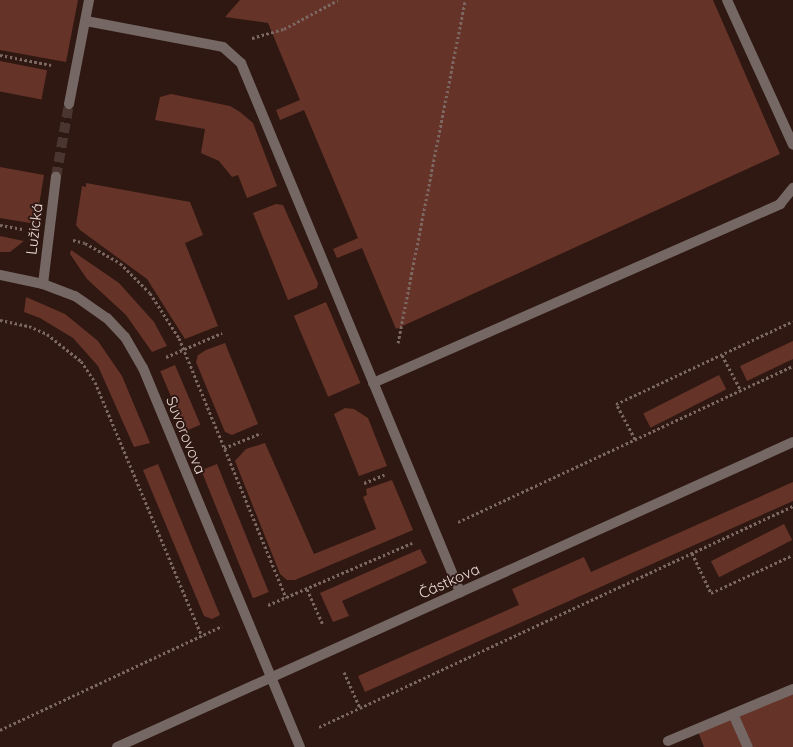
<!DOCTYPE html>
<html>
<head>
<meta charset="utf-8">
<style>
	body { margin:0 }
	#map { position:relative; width:793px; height:747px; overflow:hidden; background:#2f1812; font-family:Quicksand,sans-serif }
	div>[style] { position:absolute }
	.green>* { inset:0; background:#653327; transform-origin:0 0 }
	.minor-tunnel>* { height:10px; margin-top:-5px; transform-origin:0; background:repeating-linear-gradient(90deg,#4b3530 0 10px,transparent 0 15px) }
	.path>* { height:3px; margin-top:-1.5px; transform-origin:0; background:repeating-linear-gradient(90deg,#7c6762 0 2.5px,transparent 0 5px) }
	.minor>* { height:10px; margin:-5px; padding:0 5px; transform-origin:5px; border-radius:5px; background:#746764 }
	.tertiary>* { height:10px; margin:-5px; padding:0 5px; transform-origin:5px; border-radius:5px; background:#746764 }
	span { translate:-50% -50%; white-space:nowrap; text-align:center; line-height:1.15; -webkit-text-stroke:4px #2f1812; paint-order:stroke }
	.street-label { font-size:15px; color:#ecdbd7 }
</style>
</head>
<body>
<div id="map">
	<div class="green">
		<div style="clip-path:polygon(0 0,78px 0,66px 62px,0 50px)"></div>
		<div style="clip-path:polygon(240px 0,713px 0,780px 154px,396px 329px,362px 248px,337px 258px,333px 249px,358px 238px,304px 110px,280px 120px,276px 110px,300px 100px,268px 23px,225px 17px)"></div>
		<div style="left:0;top:61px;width:48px;height:30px;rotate:11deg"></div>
		<div style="clip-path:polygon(171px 94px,230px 106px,240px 112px,253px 123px,277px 186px,247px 198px,238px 175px,232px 177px,219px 161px,201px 153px,205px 129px,155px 120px,160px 97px)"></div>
		<div style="clip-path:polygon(0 167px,44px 175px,36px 224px,0 218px)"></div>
		<div style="clip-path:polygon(86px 183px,190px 202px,203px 235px,185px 243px,218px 326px,185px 339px,147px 279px,80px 230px,76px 225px,82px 186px,86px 187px)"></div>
		<div style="clip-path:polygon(276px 204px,283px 205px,318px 283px,317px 288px,288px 300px,253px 213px)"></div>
		<div style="clip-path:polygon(0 236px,24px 241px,10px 252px,0 252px)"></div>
		<div style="clip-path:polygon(71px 250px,119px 283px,154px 322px,167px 346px,152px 352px,126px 315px,87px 279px,70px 254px)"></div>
		<div style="clip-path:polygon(26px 297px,65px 314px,98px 341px,122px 376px,150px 443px,134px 447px,98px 366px,73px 338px,40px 318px,24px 312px)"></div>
		<div style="left:326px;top:302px;width:88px;height:35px;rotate:67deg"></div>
		<div style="clip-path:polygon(793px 341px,793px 359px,747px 381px,740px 366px)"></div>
		<div style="clip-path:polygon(225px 343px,258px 424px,232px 435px,225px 432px,196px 362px,198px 355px,206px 350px)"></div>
		<div style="left:175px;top:365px;width:65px;height:16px;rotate:67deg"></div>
		<div style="left:719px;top:375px;width:16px;height:85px;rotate:63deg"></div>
		<div style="clip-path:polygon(345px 408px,354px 409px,368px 418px,387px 466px,359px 476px,334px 414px)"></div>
		<div style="clip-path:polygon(265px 443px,314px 554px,376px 529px,363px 497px,367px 495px,366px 489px,392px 480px,413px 530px,295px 580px,287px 580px,280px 574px,235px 461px,246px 449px)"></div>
		<div style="clip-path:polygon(158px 464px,220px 615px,212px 619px,204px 616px,143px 470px)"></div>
		<div style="left:217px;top:464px;width:138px;height:17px;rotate:68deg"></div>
		<div style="clip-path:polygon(793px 482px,793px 501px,365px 692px,358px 676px,519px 605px,512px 589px,584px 557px,591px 572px)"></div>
		<div style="left:784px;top:524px;width:18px;height:82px;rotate:63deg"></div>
		<div style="clip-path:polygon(420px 549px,427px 563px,342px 601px,349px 616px,333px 622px,320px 593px)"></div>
		<div style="clip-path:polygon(793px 689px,793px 747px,704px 747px,697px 729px)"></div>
	</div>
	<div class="minor-tunnel">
		<div style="left:56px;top:177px;width:74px;rotate:-79.9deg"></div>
	</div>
	<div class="path">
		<div style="left:252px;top:38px;width:33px;rotate:-16deg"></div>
		<div style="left:284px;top:29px;width:61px;rotate:-28.2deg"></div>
		<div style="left:0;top:55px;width:52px;rotate:11.1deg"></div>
		<div style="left:0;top:225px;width:23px;rotate:10deg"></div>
		<div style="left:73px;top:240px;width:12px;rotate:14deg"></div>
		<div style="left:85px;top:243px;width:40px;rotate:29.7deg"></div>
		<div style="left:120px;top:263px;width:42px;rotate:45deg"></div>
		<div style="left:150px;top:293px;width:54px;rotate:57.2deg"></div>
		<div style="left:179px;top:338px;width:281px;rotate:67.6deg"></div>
		<div style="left:0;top:320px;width:30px;rotate:12deg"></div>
		<div style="left:29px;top:326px;width:20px;rotate:24deg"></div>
		<div style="left:47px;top:334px;width:43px;rotate:38.5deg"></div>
		<div style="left:81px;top:361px;width:25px;rotate:56deg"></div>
		<div style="left:95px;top:382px;width:276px;rotate:67.2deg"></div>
		<div style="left:398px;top:343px;width:349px;rotate:-78.9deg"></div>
		<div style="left:722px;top:355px;width:40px;rotate:62deg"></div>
		<div style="left:166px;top:357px;width:61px;rotate:-23.2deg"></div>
		<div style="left:635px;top:439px;width:40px;rotate:-118deg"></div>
		<div style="left:616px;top:404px;width:195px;rotate:-25.1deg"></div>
		<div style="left:224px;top:448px;width:40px;rotate:-22deg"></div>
		<div style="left:364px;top:483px;width:22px;rotate:-22deg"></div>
		<div style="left:458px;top:522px;width:370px;rotate:-25deg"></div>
		<div style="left:692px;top:553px;width:44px;rotate:64.6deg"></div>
		<div style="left:711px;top:593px;width:90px;rotate:-24.9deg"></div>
		<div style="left:307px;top:589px;width:39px;rotate:66deg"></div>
		<div style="left:268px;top:605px;width:157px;rotate:-23.3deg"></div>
		<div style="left:344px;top:672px;width:39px;rotate:66deg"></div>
		<div style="left:319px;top:727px;width:523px;rotate:-25deg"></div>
		<div style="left:0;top:730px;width:245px;rotate:-25.1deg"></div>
	</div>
	<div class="minor">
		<div style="left:727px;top:0;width:159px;rotate:65.5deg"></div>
		<div style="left:86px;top:21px;width:139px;rotate:10.7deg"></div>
		<div style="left:223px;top:47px;width:24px;rotate:42deg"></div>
		<div style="left:241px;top:63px;width:573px;rotate:67.51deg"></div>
		<div style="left:69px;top:104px;width:106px;rotate:-79.1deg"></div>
		<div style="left:0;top:275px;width:44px;rotate:11.8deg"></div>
		<div style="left:43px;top:284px;width:34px;rotate:21deg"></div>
		<div style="left:75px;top:296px;width:39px;rotate:35deg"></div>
		<div style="left:107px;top:318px;width:26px;rotate:47deg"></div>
		<div style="left:125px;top:337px;width:36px;rotate:60deg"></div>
		<div style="left:143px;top:368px;width:410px;rotate:67.5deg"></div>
		<div style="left:43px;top:284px;width:108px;rotate:-83.1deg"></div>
		<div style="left:373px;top:383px;width:445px;rotate:-23.7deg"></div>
		<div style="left:780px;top:204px;width:21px;rotate:-51deg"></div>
		<div style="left:733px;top:714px;width:36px;rotate:66deg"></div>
		<div style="left:668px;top:741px;width:135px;rotate:-22.6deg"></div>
	</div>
	<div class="tertiary">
		<div style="left:117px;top:747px;width:742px;rotate:-24.28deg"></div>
	</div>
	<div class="street-label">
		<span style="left:34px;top:229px;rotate:-83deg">Lužická</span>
		<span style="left:186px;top:435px;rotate:68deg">Suvorovova</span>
		<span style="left:449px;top:581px;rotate:-24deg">Částkova</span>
	</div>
</div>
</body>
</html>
